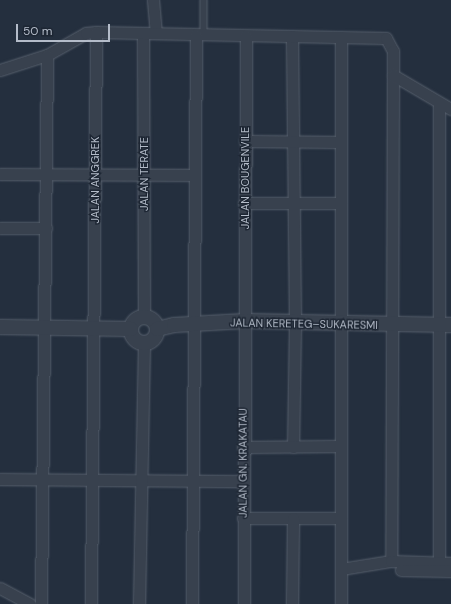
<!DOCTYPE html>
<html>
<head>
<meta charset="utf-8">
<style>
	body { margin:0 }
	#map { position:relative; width:451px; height:604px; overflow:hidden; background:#242f3e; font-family:"DM Sans",sans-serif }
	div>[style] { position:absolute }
	.roads { filter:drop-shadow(0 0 1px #565f6c) drop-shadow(0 0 1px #565f6c) }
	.service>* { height:5.5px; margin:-2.75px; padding:0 2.75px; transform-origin:2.75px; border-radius:2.75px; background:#38414e }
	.minor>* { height:11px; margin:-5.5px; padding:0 5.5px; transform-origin:5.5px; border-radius:5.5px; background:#38414e }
	.tertiary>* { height:14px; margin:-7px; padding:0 7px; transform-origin:7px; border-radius:7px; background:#38414e }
	.tertiary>.ring { margin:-7px; padding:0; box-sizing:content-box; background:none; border:14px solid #38414e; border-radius:50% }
	span { translate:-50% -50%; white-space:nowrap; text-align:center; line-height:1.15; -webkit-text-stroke:3px #1d2633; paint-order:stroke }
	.street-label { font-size:11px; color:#b4bcc9 }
	.scale { position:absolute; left:16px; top:24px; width:94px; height:18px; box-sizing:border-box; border:2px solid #b4bcc9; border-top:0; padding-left:5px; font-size:12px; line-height:14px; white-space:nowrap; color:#b4bcc9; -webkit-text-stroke:3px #1d2633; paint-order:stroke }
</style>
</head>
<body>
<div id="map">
	<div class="roads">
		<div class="service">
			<div style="left:204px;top:0;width:35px;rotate:90deg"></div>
		</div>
		<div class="minor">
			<div style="left:153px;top:0;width:33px;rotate:85deg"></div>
			<div style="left:143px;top:33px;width:283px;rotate:89.8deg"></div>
			<div style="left:292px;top:36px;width:287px;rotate:89.4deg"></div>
			<div style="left:295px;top:323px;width:124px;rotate:90.9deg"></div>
			<div style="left:0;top:70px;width:49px;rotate:-17.7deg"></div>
			<div style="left:47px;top:55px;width:45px;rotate:-29.4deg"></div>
			<div style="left:86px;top:33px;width:10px;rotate:-6deg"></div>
			<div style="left:96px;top:32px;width:290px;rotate:1.2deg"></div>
			<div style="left:386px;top:38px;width:15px;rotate:62deg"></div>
			<div style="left:393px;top:51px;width:24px;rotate:90deg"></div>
			<div style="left:393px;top:75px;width:486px;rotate:90.2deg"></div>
			<div style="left:393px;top:75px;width:67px;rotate:30.4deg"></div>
			<div style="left:439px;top:103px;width:460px;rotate:90deg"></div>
			<div style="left:245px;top:141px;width:96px;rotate:0.6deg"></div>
			<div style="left:0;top:174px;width:195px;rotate:0.3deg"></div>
			<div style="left:244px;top:203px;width:97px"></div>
			<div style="left:0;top:228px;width:46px"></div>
			<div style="left:243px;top:447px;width:98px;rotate:-0.6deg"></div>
			<div style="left:0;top:479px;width:243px;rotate:0.5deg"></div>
			<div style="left:243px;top:518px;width:98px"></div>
			<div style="left:341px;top:569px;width:51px;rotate:-9.1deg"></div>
			<div style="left:391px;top:561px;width:60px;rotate:1.9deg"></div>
			<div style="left:401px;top:570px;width:50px;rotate:1.1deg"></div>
			<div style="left:0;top:588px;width:34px;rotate:28deg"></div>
			<div style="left:41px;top:604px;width:549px;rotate:-89.37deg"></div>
			<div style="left:91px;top:604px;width:572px;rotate:-89.5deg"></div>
			<div style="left:139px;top:604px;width:261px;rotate:-88.9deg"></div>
			<div style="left:192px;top:604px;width:569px;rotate:-89.6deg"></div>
			<div style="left:244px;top:604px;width:568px;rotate:-89.8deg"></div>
			<div style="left:292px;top:604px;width:86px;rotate:-89.3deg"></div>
			<div style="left:341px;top:604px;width:567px;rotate:-90deg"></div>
		</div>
		<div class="tertiary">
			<div class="ring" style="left:131px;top:317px;width:12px;height:12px"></div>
			<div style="left:0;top:327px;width:131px;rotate:0.9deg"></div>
			<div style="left:157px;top:329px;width:17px;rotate:-13deg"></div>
			<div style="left:174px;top:325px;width:71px;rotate:-3.2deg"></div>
			<div style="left:245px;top:321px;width:206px;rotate:1.1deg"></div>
		</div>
	</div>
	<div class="street-label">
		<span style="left:144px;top:174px;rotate:-90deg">JALAN TERATE</span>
		<span style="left:245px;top:178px;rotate:-90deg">JALAN BOUGENVILE</span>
		<span style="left:95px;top:180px;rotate:-90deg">JALAN ANGGREK</span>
		<span style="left:304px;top:324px;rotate:1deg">JALAN KERETEG–SUKARESMI</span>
		<span style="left:243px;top:463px;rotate:-90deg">JALAN GN. KRAKATAU</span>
	</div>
	<div class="scale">50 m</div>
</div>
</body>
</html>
